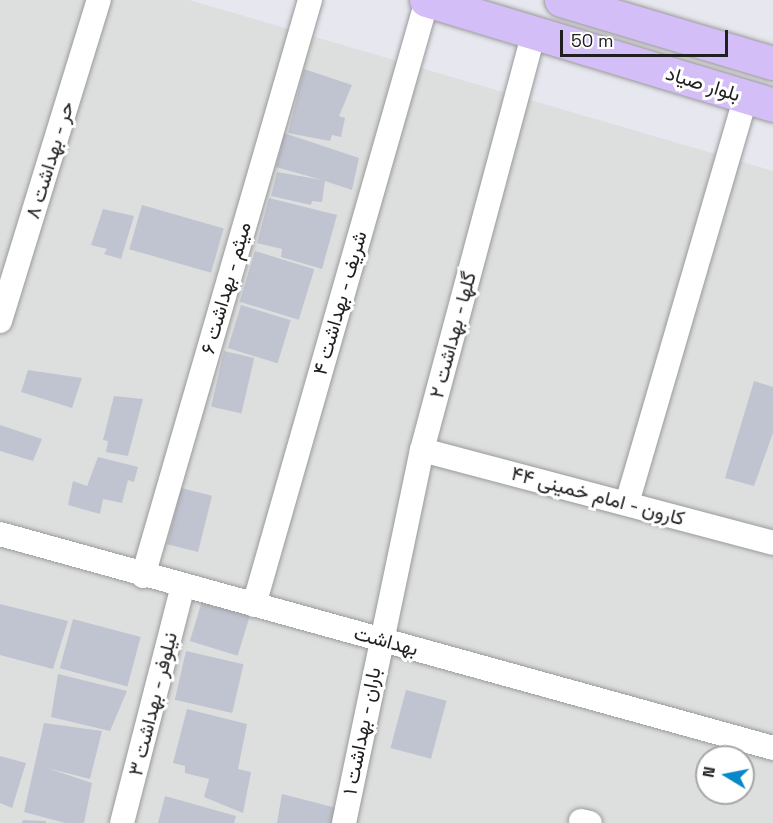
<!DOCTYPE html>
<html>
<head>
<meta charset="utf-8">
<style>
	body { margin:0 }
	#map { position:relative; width:773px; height:823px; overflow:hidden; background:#e7e7f0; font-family:"Space Grotesk",Vazirmatn,sans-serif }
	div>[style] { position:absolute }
	.residential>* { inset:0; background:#dddede }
	.building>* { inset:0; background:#c0c4d0; transform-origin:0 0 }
	.roads { filter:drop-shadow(0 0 2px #9a9a9a) drop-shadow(0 0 2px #9a9a9a) }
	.street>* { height:24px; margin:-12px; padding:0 12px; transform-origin:12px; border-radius:12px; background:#fff }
	.secondary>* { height:33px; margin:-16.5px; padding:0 16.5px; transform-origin:16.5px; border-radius:16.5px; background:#d4bef7 }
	span { translate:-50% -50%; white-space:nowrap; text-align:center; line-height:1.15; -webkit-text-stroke:6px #fff; paint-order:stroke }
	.street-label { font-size:20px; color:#202020 }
	.north { position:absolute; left:695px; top:745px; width:60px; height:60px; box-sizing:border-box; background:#fff; border:2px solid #a6a6a6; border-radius:50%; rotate:280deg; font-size:16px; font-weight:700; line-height:24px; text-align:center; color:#202020 }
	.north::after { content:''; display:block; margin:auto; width:21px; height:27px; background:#0888c8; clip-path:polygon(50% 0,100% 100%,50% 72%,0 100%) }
	.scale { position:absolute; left:560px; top:30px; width:168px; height:27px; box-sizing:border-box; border:3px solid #202020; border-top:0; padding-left:8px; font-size:18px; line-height:21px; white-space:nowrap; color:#202020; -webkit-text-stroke:4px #fff; paint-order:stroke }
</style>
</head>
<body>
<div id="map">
	<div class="residential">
		<div style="clip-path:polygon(evenodd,0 0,189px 0,773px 171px,773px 823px,0 823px,0 0,707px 757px,743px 757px,743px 793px,707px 793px,707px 757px)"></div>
	</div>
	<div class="building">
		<div style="clip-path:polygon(304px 69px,352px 85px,339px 116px,345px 118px,341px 137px,332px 135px,330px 141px,288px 133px)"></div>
		<div style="clip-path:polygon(284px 133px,359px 158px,352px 190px,325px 181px,322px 202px,312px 201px,311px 205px,271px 196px,277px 172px,322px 180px,276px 167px)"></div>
		<div style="clip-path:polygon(269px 198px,337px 215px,322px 269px,281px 257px,282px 249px,257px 243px)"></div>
		<div style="left:142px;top:205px;width:85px;height:46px;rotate:16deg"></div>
		<div style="clip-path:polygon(103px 209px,134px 216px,121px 259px,104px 254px,107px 249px,91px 245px)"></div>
		<div style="left:255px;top:251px;width:62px;height:53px;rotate:17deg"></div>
		<div style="left:241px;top:305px;width:52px;height:45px;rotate:17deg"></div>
		<div style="left:224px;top:351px;width:31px;height:57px;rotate:13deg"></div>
		<div style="clip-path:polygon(28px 370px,82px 378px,72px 408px,21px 392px)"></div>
		<div style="clip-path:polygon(754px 381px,773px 387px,773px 433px,754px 486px,725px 478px)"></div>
		<div style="clip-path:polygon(114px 396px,143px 399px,128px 456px,106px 452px,108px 441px,103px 440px)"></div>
		<div style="clip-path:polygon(0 425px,42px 439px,33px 461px,0 451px)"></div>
		<div style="clip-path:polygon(98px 457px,138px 467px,134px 482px,128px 480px,122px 503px,103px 499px,100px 514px,68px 505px,73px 481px,87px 486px)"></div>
		<div style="left:181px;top:488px;width:32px;height:58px;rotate:14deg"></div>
		<div style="left:203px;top:598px;width:50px;height:45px;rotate:17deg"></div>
		<div style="clip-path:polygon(0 604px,68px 621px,53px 669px,0 655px)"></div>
		<div style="left:73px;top:619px;width:70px;height:51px;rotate:15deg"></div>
		<div style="left:186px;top:651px;width:59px;height:50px;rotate:13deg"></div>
		<div style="clip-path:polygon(58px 674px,127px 691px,110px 731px,51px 717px)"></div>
		<div style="left:406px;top:690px;width:42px;height:60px;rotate:15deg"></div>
		<div style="clip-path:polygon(187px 709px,247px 724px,238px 769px,251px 772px,243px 813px,204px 797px,209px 779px,185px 773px,185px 766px,173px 763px)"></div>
		<div style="clip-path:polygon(44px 723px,102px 731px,90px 779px,47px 768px,92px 783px,84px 823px,65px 823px,24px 812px)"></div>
		<div style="clip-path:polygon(0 756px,26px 763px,12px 808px,0 803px)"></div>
		<div style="clip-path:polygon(282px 794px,352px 812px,350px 823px,277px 823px)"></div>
		<div style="clip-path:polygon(165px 796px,236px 816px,234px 823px,158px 823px)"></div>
		<div style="clip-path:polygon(23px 820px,46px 821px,46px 823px,22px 823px)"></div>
	</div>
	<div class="roads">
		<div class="street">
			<div style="left:0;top:321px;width:336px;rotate:-72.9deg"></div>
			<div style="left:422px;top:450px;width:363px;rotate:14.8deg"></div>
			<div style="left:627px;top:503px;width:423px;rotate:-73.7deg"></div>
			<div style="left:0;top:534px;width:802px;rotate:15.47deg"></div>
			<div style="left:143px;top:576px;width:600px;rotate:-73.83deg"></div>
			<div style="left:254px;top:605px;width:629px;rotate:-74.04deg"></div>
			<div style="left:581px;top:821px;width:9px;rotate:13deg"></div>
			<div style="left:122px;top:823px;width:245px;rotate:-75.6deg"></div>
			<div style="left:344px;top:823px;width:381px;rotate:-78.2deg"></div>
			<div style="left:422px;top:450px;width:432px;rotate:-75deg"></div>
		</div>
		<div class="secondary">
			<div style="left:426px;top:0;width:363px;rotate:16.8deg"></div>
			<div style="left:561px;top:0;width:221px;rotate:16.6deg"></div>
		</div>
	</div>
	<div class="street-label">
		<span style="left:703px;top:84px;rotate:17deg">بلوار صیاد</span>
		<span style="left:50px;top:160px;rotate:-73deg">حر - بهداشت ۸</span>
		<span style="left:226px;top:288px;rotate:-74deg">میثم - بهداشت ۶</span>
		<span style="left:340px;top:303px;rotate:-74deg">شریف - بهداشت ۴</span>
		<span style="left:453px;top:335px;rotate:-75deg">گلها - بهداشت ۲</span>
		<span style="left:598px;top:496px;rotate:15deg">کارون - امام خمینی ۴۴</span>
		<span style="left:386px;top:641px;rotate:15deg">بهداشت</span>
		<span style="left:153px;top:704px;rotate:-76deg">نیلوفر - بهداشت ۳</span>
		<span style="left:362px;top:731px;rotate:-79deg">باران - بهداشت ۱</span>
	</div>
	<div class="north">N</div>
	<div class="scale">50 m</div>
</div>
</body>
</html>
